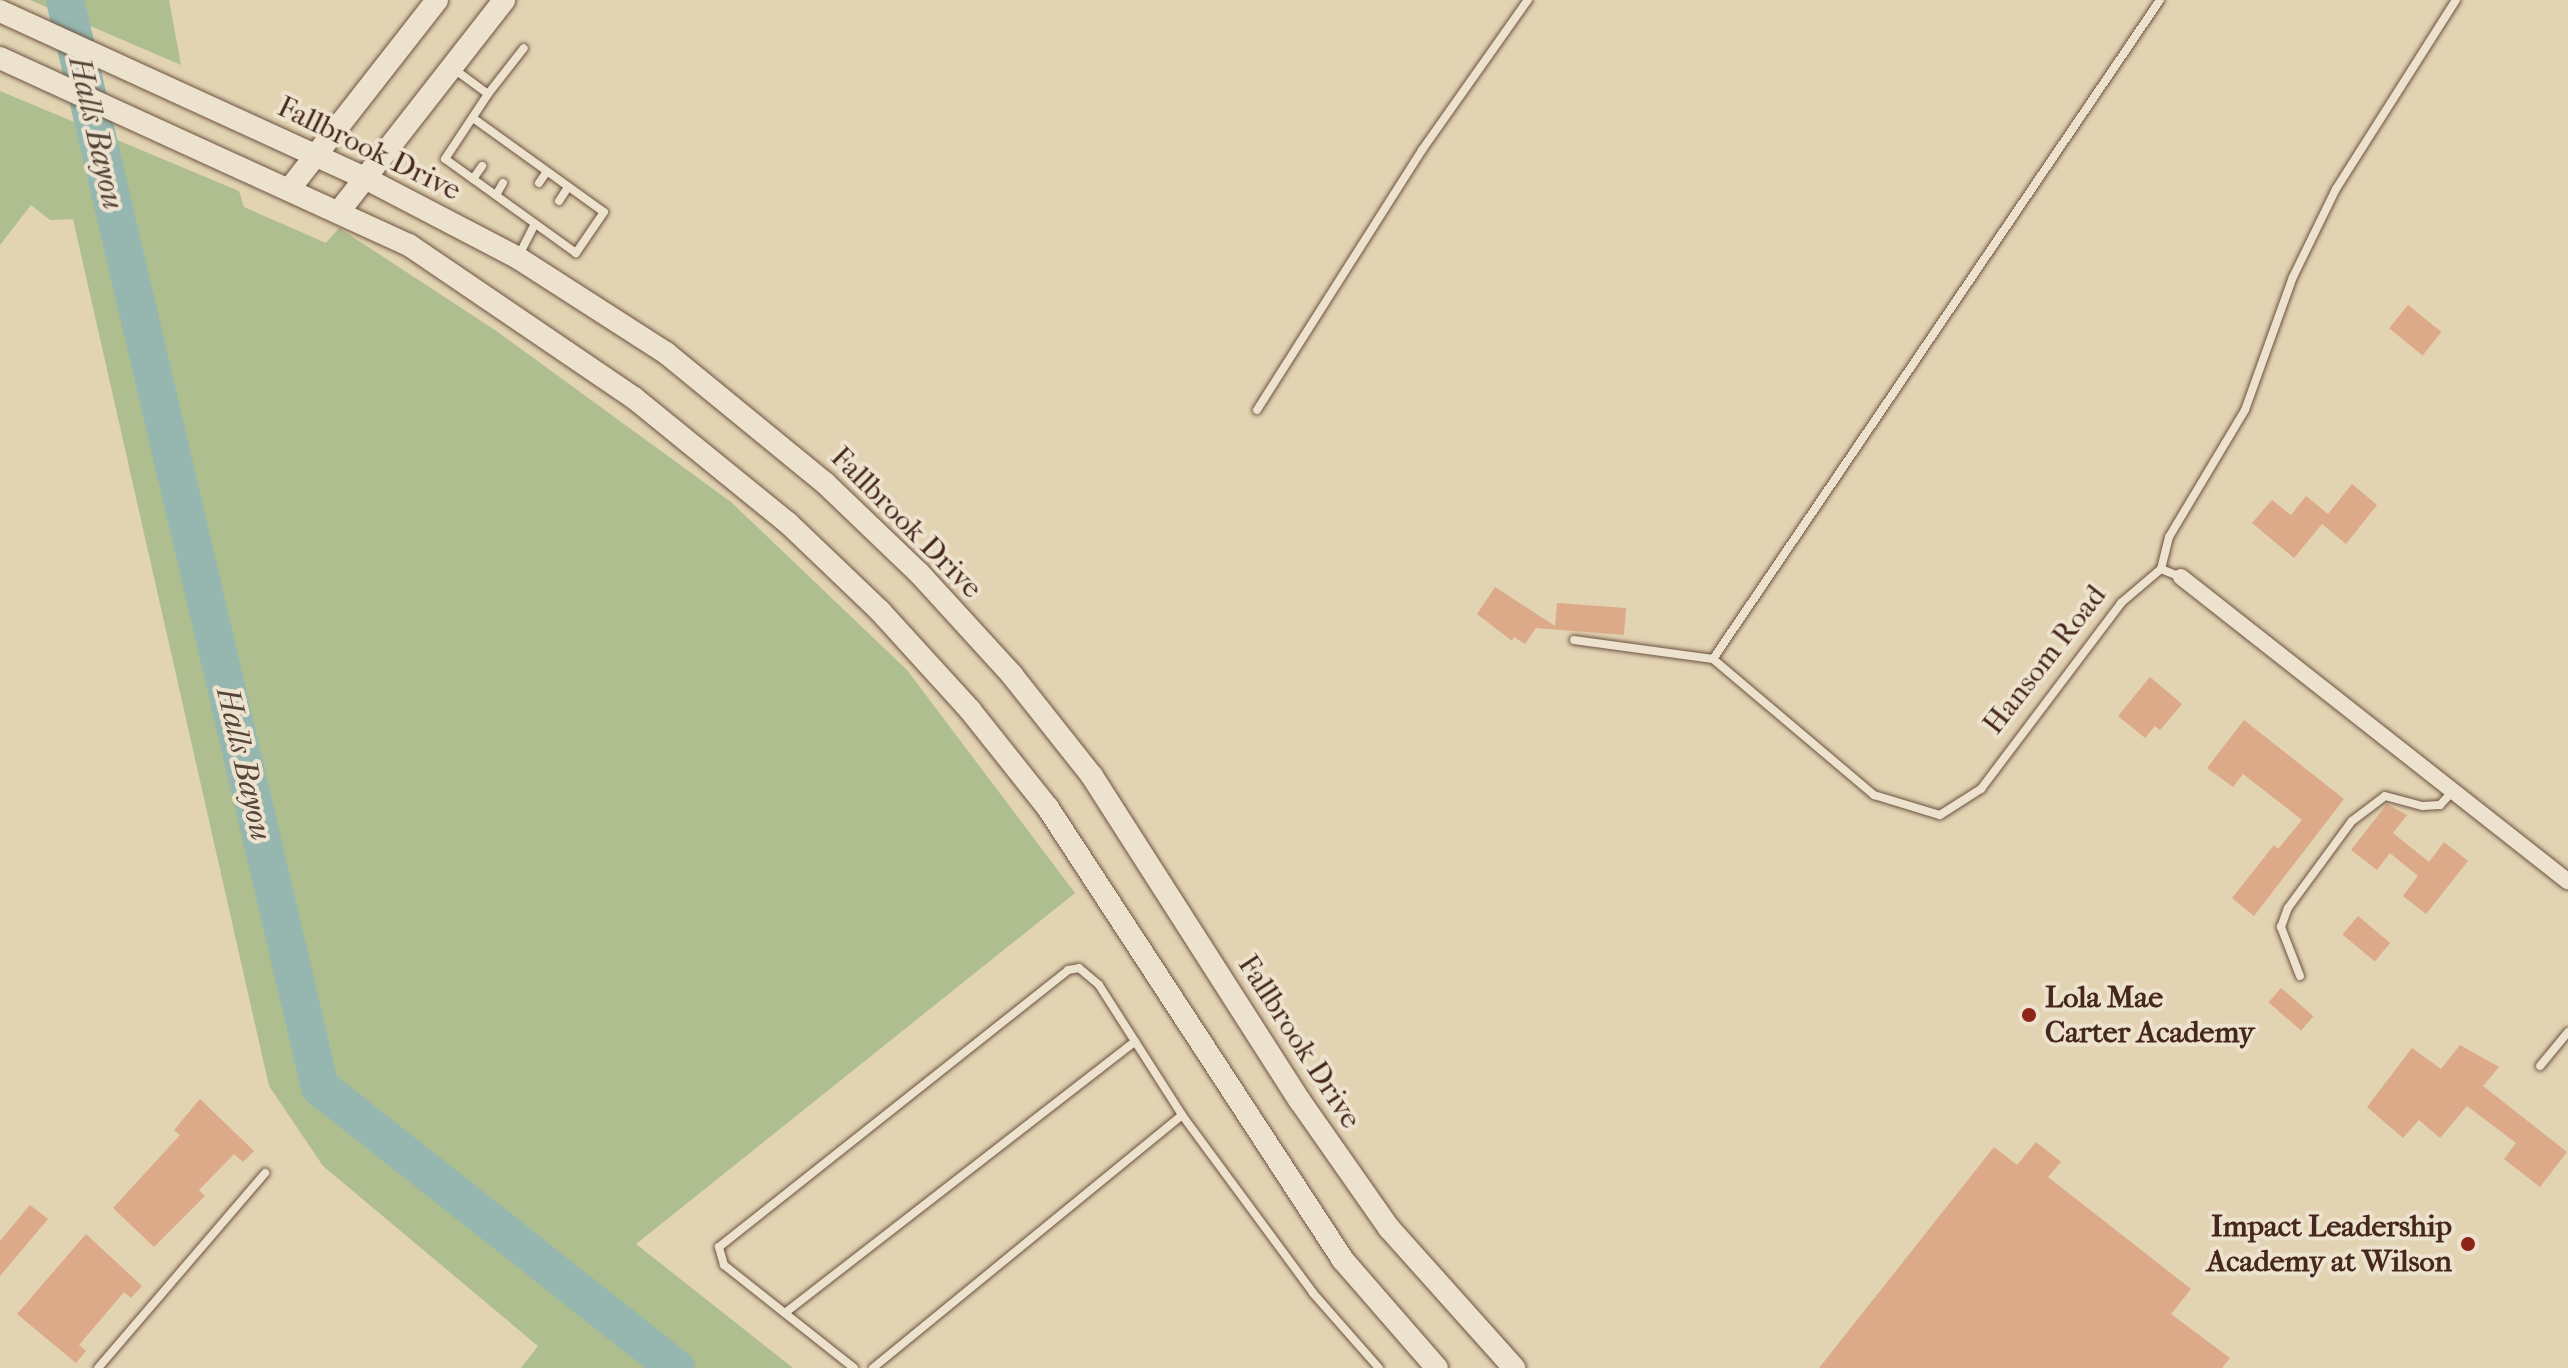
<!DOCTYPE html>
<html>
<head>
<meta charset="utf-8">
<style>
	body { margin:0 }
	#map { position:relative; width:2568px; height:1368px; overflow:hidden; background:#e2d3b2; font-family:"IM FELL French Canon",serif }
	div>[style] { position:absolute }
	.green>* { inset:0; background:#afbe8f }
	.river>* { height:38px; margin:-19px; padding:0 19px; transform-origin:19px; border-radius:19px; background:#95b7af }
	.building>* { inset:0; background:#dcaa89; transform-origin:0 0 }
	.roads { filter:drop-shadow(0 0 2px #6d5242) drop-shadow(0 0 2px #6d5242) }
	.lane>* { height:8px; margin:-4px; padding:0 4px; transform-origin:4px; border-radius:4px; background:#ece2cd }
	.street>* { height:16px; margin:-8px; padding:0 8px; transform-origin:8px; border-radius:8px; background:#ece2cd }
	.secondary>* { height:22px; margin:-11px; padding:0 11px; transform-origin:11px; border-radius:11px; background:#ece2cd }
	.dots>* { width:22px; height:22px; translate:-50% -50%; box-sizing:border-box; border:4px solid #ece2cd; border-radius:50% }
	span { translate:-50% -50%; white-space:nowrap; text-align:center; line-height:1.15; -webkit-text-stroke:8px #ece2cd; paint-order:stroke }
	.street-label { font-size:30px; color:#46271c }
	.poi-label { font-size:30px; color:#46271c; font-weight:700 }
	.left { translate:0 -50%; text-align:left }
	.right { translate:-100% -50%; text-align:right }
	.water-label { font-size:32px; color:#564439; font-style:italic }
</style>
</head>
<body>
<div id="map">
	<div class="green">
		<div style="clip-path:polygon(30px 0,169px 0,181px 65px)"></div>
		<div style="clip-path:polygon(0 91px,239px 191px,244px 207px,326px 243px,339px 228px,495px 330px,731px 502px,907px 670px,1075px 893px,636px 1244px,793px 1368px,521px 1368px,538px 1346px,323px 1166px,269px 1086px,73px 219px,50px 220px,31px 205px,0 245px)"></div>
	</div>
	<div class="river">
		<div style="left:65px;top:0;width:1117px;rotate:76.8deg"></div>
		<div style="left:320px;top:1087px;width:454px;rotate:38.3deg"></div>
	</div>
	<div class="building">
		<div style="left:2408px;top:305px;width:43px;height:30px;rotate:39deg"></div>
		<div style="clip-path:polygon(2352px 484px,2377px 505px,2346px 544px,2322px 524px,2294px 558px,2252px 523px,2272px 500px,2291px 515px,2306px 496px,2328px 514px)"></div>
		<div style="clip-path:polygon(1495px 587px,1555px 626px,1557px 603px,1626px 608px,1624px 635px,1536px 628px,1525px 644px,1514px 637px,1512px 641px,1477px 614px)"></div>
		<div style="clip-path:polygon(2150px 677px,2182px 704px,2160px 730px,2155px 726px,2145px 738px,2118px 716px)"></div>
		<div style="clip-path:polygon(2244px 720px,2344px 799px,2254px 916px,2232px 898px,2274px 845px,2278px 849px,2302px 820px,2243px 774px,2233px 787px,2207px 768px)"></div>
		<div style="clip-path:polygon(2387px 804px,2407px 815px,2393px 833px,2429px 862px,2444px 842px,2468px 861px,2426px 914px,2403px 896px,2418px 876px,2390px 853px,2377px 870px,2351px 850px)"></div>
		<div style="left:2358px;top:916px;width:42px;height:24px;rotate:40deg"></div>
		<div style="left:2281px;top:988px;width:43px;height:19px;rotate:41deg"></div>
		<div style="clip-path:polygon(2460px 1045px,2499px 1067px,2483px 1086px,2567px 1152px,2540px 1187px,2504px 1159px,2516px 1143px,2467px 1106px,2440px 1138px,2419px 1120px,2403px 1138px,2367px 1107px,2412px 1048px,2441px 1069px)"></div>
		<div style="clip-path:polygon(200px 1099px,254px 1151px,243px 1162px,234px 1154px,199px 1190px,205px 1196px,154px 1247px,113px 1208px,180px 1135px,174px 1130px)"></div>
		<div style="clip-path:polygon(2036px 1142px,2061px 1162px,2048px 1177px,2191px 1289px,2171px 1314px,2230px 1358px,2222px 1368px,1819px 1368px,1994px 1147px,2017px 1165px)"></div>
		<div style="clip-path:polygon(30px 1205px,48px 1219px,0 1276px,0 1241px)"></div>
		<div style="clip-path:polygon(86px 1234px,142px 1286px,131px 1298px,124px 1292px,79px 1345px,86px 1351px,76px 1363px,17px 1314px)"></div>
	</div>
	<div class="roads">
		<div class="lane">
			<div style="left:454px;top:69px;width:42px;rotate:36.3deg"></div>
			<div style="left:488px;top:94px;width:58px;rotate:-52deg"></div>
			<div style="left:473px;top:118px;width:161px;rotate:35.7deg"></div>
			<div style="left:604px;top:212px;width:50px;rotate:124.3deg"></div>
			<div style="left:576px;top:253px;width:161px;rotate:-144.3deg"></div>
			<div style="left:445px;top:159px;width:78px;rotate:-56.5deg"></div>
			<div style="left:473px;top:179px;width:16px;rotate:-55deg"></div>
			<div style="left:539px;top:183px;width:14px;rotate:-56deg"></div>
			<div style="left:496px;top:195px;width:14px;rotate:-60deg"></div>
			<div style="left:559px;top:201px;width:17px;rotate:-57deg"></div>
			<div style="left:519px;top:255px;width:35px;rotate:-63deg"></div>
			<div style="left:1257px;top:410px;width:308px;rotate:-57.6deg"></div>
			<div style="left:1422px;top:150px;width:184px;rotate:-54.8deg"></div>
			<div style="left:2161px;top:569px;width:33px;rotate:-76deg"></div>
			<div style="left:2169px;top:537px;width:148px;rotate:-59.1deg"></div>
			<div style="left:2245px;top:410px;width:141px;rotate:-70.2deg"></div>
			<div style="left:2293px;top:277px;width:98px;rotate:-64deg"></div>
			<div style="left:2336px;top:189px;width:224px;rotate:-57.6deg"></div>
			<div style="left:1574px;top:640px;width:140px;rotate:7.8deg"></div>
			<div style="left:1713px;top:659px;width:211px;rotate:40.2deg"></div>
			<div style="left:1874px;top:795px;width:69px;rotate:16.9deg"></div>
			<div style="left:1940px;top:815px;width:49px;rotate:-32.4deg"></div>
			<div style="left:1981px;top:789px;width:233px;rotate:-53deg"></div>
			<div style="left:2121px;top:603px;width:52px;rotate:-40.4deg"></div>
			<div style="left:2161px;top:569px;width:22px;rotate:22deg"></div>
			<div style="left:1713px;top:659px;width:796px;rotate:-55.85deg"></div>
			<div style="left:2300px;top:976px;width:53px;rotate:-111.2deg"></div>
			<div style="left:2281px;top:927px;width:20px;rotate:-70deg"></div>
			<div style="left:2288px;top:908px;width:108px;rotate:-53.7deg"></div>
			<div style="left:2352px;top:821px;width:41px;rotate:-37.1deg"></div>
			<div style="left:2385px;top:796px;width:39px;rotate:15deg"></div>
			<div style="left:2423px;top:806px;width:17px;rotate:-3deg"></div>
			<div style="left:2440px;top:805px;width:19px;rotate:-47deg"></div>
			<div style="left:2540px;top:1066px;width:44px;rotate:-50.5deg"></div>
			<div style="left:785px;top:1313px;width:443px;rotate:-37.8deg"></div>
			<div style="left:98px;top:1368px;width:257px;rotate:-49.4deg"></div>
			<div style="left:854px;top:1368px;width:166px;rotate:-141.6deg"></div>
			<div style="left:724px;top:1265px;width:19px;rotate:-106deg"></div>
			<div style="left:719px;top:1247px;width:446px;rotate:-38.4deg"></div>
			<div style="left:1068px;top:970px;width:11px;rotate:-10deg"></div>
			<div style="left:1079px;top:968px;width:26px;rotate:40deg"></div>
			<div style="left:1099px;top:985px;width:154px;rotate:57.4deg"></div>
			<div style="left:1182px;top:1115px;width:221px;rotate:53.6deg"></div>
			<div style="left:1313px;top:1293px;width:100px;rotate:48.7deg"></div>
			<div style="left:873px;top:1368px;width:399px;rotate:-39.3deg"></div>
		</div>
		<div class="street">
			<div style="left:2181px;top:577px;width:492px;rotate:38.2deg"></div>
		</div>
		<div class="secondary">
			<div style="left:0;top:11px;width:404px;rotate:24.6deg"></div>
			<div style="left:367px;top:179px;width:170px;rotate:27.6deg"></div>
			<div style="left:518px;top:258px;width:176px;rotate:32.7deg"></div>
			<div style="left:666px;top:353px;width:205px;rotate:39.3deg"></div>
			<div style="left:825px;top:483px;width:130px;rotate:43.8deg"></div>
			<div style="left:919px;top:573px;width:138px;rotate:47.6deg"></div>
			<div style="left:1012px;top:675px;width:129px;rotate:51.6deg"></div>
			<div style="left:1092px;top:776px;width:386px;rotate:57.4deg"></div>
			<div style="left:1300px;top:1101px;width:155px;rotate:55deg"></div>
			<div style="left:1389px;top:1228px;width:188px;rotate:48.2deg"></div>
			<div style="left:0;top:58px;width:450px;rotate:24.6deg"></div>
			<div style="left:409px;top:245px;width:272px;rotate:34.2deg"></div>
			<div style="left:634px;top:398px;width:198px;rotate:39.1deg"></div>
			<div style="left:788px;top:523px;width:127px;rotate:43.7deg"></div>
			<div style="left:880px;top:611px;width:134px;rotate:47.7deg"></div>
			<div style="left:970px;top:710px;width:125px;rotate:51.5deg"></div>
			<div style="left:1048px;top:808px;width:540px;rotate:56.87deg"></div>
			<div style="left:1343px;top:1260px;width:143px;rotate:49deg"></div>
			<div style="left:291px;top:187px;width:237px;rotate:-52deg"></div>
			<div style="left:341px;top:209px;width:265px;rotate:-52deg"></div>
		</div>
	</div>
	<div class="dots">
		<div style="left:2029px;top:1015px;background:#8f2418"></div>
		<div style="left:2468px;top:1244px;background:#8f2418"></div>
	</div>
	<div class="street-label">
		<span style="left:369px;top:149px;rotate:26deg">Fallbrook Drive</span>
		<span style="left:906px;top:523px;rotate:45deg">Fallbrook Drive</span>
		<span style="left:2045px;top:660px;rotate:-52deg">Hansom Road</span>
		<span style="left:1299px;top:1042px;rotate:57deg">Fallbrook Drive</span>
	</div>
	<div class="poi-label">
		<span class="left" style="left:2045px;top:1015px">Lola Mae<br>Carter Academy</span>
		<span class="right" style="left:2452px;top:1244px">Impact Leadership<br>Academy at Wilson</span>
	</div>
	<div class="water-label">
		<span style="left:96px;top:133px;rotate:77deg">Halls Bayou</span>
		<span style="left:244px;top:764px;rotate:77deg">Halls Bayou</span>
	</div>
</div>
</body>
</html>
